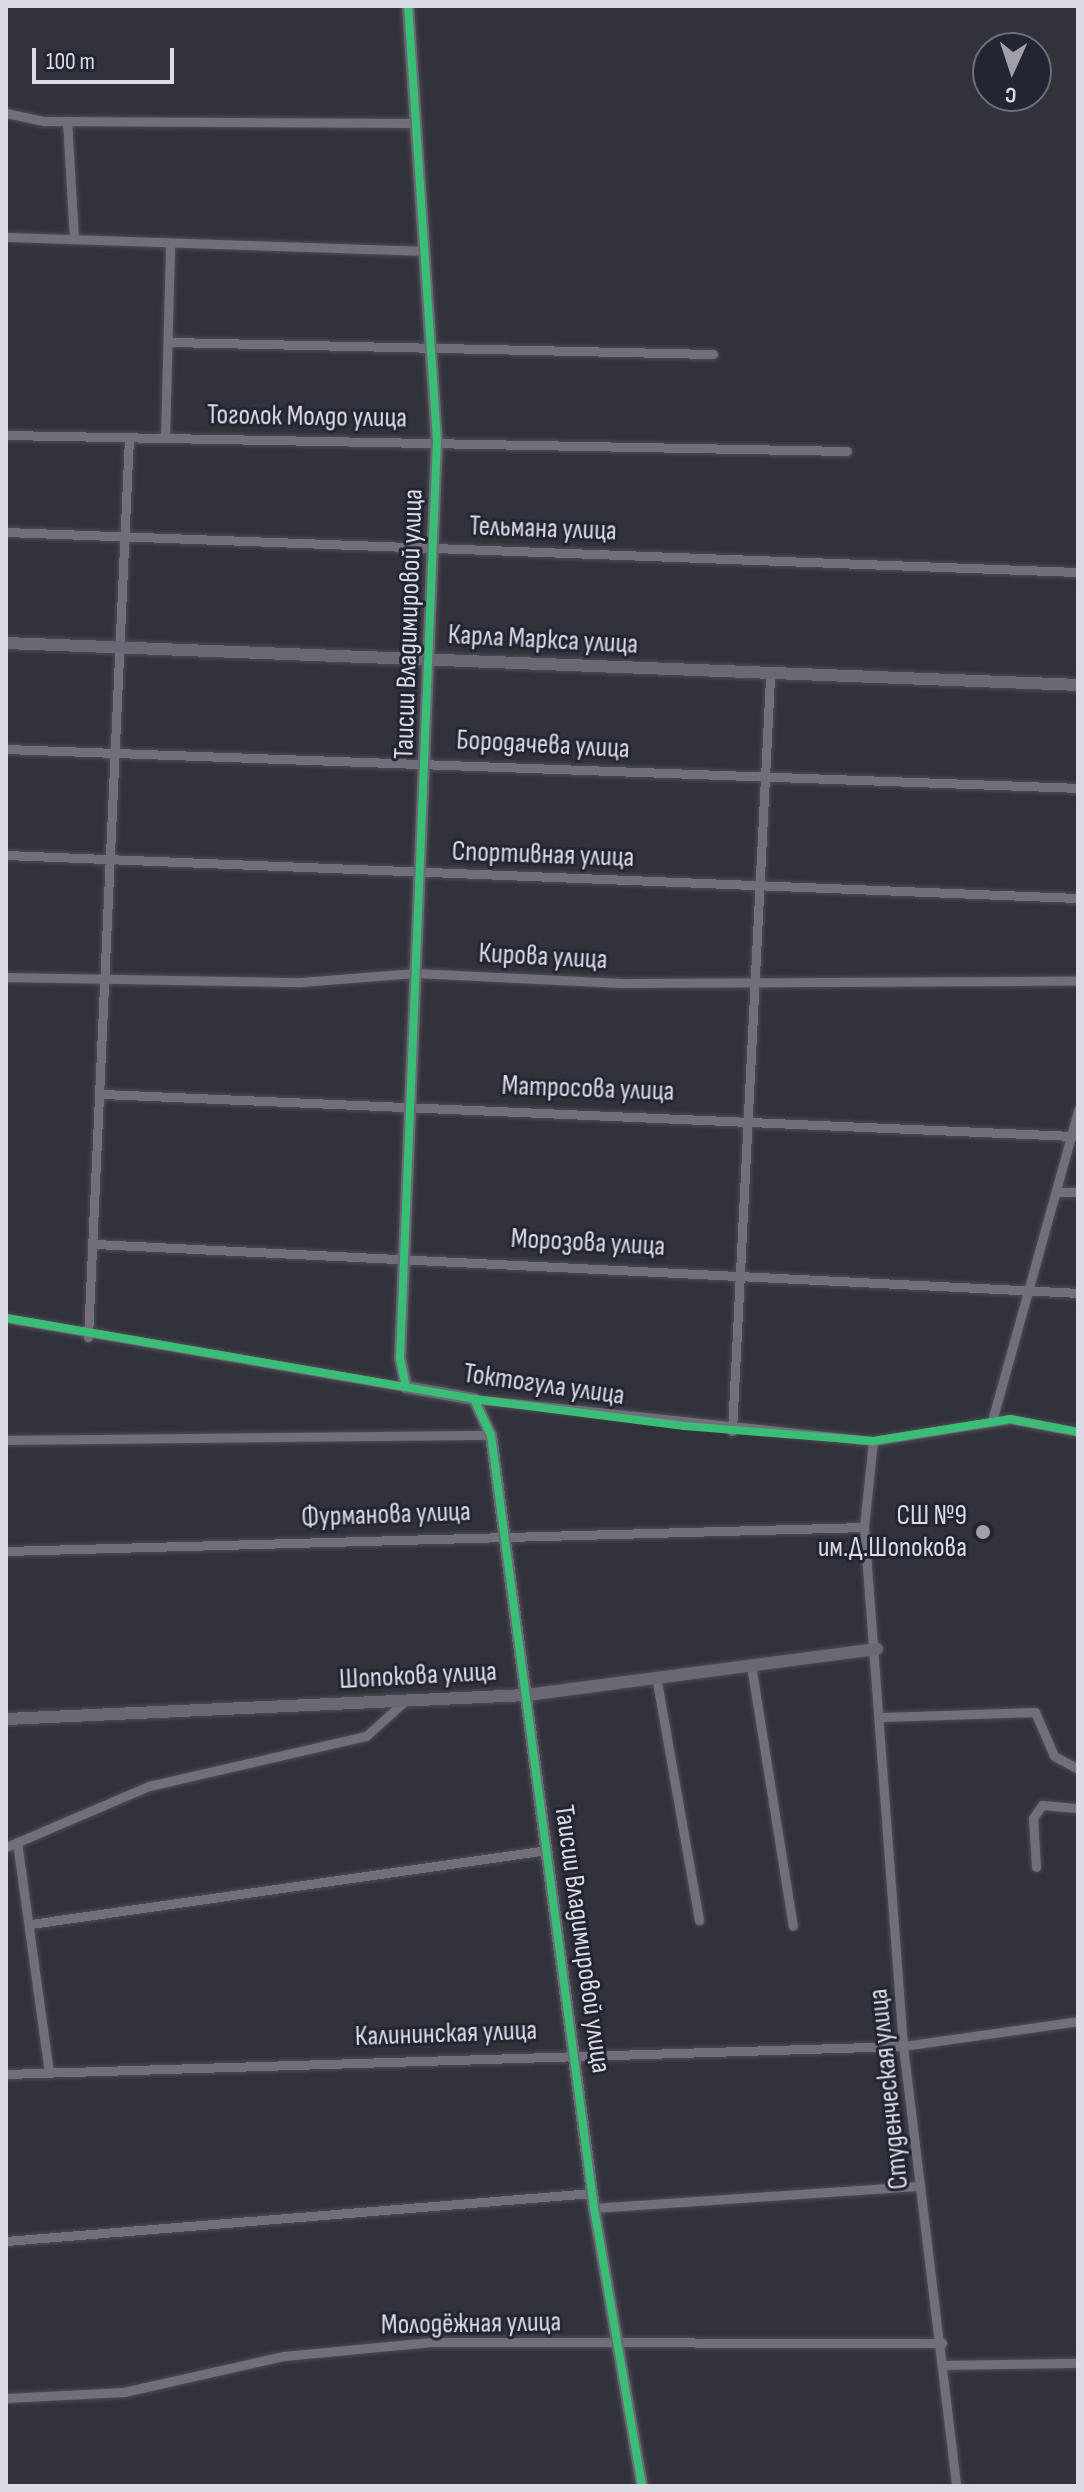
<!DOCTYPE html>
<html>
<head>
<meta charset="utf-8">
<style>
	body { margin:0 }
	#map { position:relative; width:1084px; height:2492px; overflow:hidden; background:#31323a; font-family:"Sofia Sans Condensed",sans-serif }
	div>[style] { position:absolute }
	.roads { filter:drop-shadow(0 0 2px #4d4e55) drop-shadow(0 0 2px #4d4e55) }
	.street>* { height:9px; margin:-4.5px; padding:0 4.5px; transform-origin:4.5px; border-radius:4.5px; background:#726e7c }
	.secondary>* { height:12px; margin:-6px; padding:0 6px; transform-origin:6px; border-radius:6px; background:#6b6876 }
	.cycleway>* { height:8px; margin:-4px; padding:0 4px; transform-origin:4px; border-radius:4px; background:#3abd76 }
	.dots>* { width:22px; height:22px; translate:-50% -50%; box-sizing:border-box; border:4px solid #232533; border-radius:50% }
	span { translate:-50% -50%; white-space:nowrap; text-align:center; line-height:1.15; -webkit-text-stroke:6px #232533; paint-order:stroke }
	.street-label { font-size:28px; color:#dadbe5 }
	.poi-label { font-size:28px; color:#dadbe5 }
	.right { translate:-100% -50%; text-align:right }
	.frame { position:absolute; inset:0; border:8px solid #dadbe5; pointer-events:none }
	.north { position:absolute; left:972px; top:32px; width:80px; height:80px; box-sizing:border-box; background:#232533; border:2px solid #6c6e7a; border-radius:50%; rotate:183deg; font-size:22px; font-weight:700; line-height:32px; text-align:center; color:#dadbe5 }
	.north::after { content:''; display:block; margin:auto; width:28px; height:36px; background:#9fa0a9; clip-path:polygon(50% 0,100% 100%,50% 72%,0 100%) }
	.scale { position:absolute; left:32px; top:48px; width:142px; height:36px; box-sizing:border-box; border:4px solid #dadbe5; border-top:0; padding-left:10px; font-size:24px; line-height:28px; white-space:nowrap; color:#dadbe5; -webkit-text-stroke:6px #232533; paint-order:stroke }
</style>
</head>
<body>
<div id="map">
	<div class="roads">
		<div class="street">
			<div style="left:6px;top:113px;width:40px;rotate:12deg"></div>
			<div style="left:45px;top:121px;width:372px;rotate:0.3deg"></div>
			<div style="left:67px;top:121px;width:118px;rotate:86.6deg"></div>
			<div style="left:6px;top:237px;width:416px;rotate:1.9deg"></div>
			<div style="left:170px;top:342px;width:543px;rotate:1.27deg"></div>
			<div style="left:6px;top:435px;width:841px;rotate:1.09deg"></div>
			<div style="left:165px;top:438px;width:195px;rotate:-88.5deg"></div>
			<div style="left:6px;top:532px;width:1073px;rotate:2.14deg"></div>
			<div style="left:6px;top:749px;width:1073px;rotate:2.08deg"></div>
			<div style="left:6px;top:855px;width:1073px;rotate:2.3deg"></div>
			<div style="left:6px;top:977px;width:295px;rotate:1deg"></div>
			<div style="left:301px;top:982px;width:115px;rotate:-4.5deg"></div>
			<div style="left:416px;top:973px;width:206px;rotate:2.8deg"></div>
			<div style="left:622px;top:983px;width:456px;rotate:-0.3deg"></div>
			<div style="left:103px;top:1094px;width:970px;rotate:2.48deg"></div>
			<div style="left:1056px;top:1192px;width:22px"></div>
			<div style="left:95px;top:1244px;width:984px;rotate:2.85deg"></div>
			<div style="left:6px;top:1318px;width:406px;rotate:9.8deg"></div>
			<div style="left:88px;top:1337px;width:900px;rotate:-87.39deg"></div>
			<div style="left:474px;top:1399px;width:401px;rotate:6deg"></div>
			<div style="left:873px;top:1441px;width:139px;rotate:-9.1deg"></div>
			<div style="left:1010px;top:1419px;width:69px;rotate:10.8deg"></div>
			<div style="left:992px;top:1421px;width:323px;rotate:-74.5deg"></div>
			<div style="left:732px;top:1431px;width:755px;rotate:-87.11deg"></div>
			<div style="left:6px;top:1440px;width:485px;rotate:-0.6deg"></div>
			<div style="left:873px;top:1441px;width:86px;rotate:96deg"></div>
			<div style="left:864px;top:1527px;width:520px;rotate:85.7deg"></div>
			<div style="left:903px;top:2046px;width:443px;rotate:83.1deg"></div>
			<div style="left:6px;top:1551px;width:858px;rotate:-1.6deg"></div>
			<div style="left:751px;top:1665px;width:264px;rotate:80.9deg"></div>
			<div style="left:656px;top:1676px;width:248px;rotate:80deg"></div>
			<div style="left:883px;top:1717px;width:152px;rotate:-1.9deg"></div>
			<div style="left:1035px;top:1712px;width:48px;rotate:66.6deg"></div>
			<div style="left:1054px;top:1756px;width:27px;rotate:28deg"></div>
			<div style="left:17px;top:1842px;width:232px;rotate:82.1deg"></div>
			<div style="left:6px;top:1847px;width:155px;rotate:-23.1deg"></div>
			<div style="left:149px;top:1786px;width:223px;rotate:-13deg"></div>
			<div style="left:366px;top:1736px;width:52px;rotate:-41.9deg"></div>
			<div style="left:1036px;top:1867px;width:49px;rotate:-93.5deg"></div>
			<div style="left:1033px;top:1818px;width:16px;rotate:-55deg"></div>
			<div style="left:1042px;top:1805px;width:36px;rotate:5deg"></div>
			<div style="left:31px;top:1924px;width:521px;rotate:-8.16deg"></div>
			<div style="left:6px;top:2074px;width:897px;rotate:-1.79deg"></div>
			<div style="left:903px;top:2046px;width:177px;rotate:-8.1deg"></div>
			<div style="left:594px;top:2208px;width:327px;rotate:-3.9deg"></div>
			<div style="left:6px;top:2241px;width:588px;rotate:-4.68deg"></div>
			<div style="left:945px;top:2365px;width:133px;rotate:-0.9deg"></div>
			<div style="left:6px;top:2398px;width:118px;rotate:-2.9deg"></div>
			<div style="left:124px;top:2392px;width:164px;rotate:-12.7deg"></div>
			<div style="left:284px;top:2356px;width:148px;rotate:-5.4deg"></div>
			<div style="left:431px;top:2342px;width:511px;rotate:0.11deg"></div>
		</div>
		<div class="secondary">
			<div style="left:408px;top:6px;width:436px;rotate:86.2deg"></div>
			<div style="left:437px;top:441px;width:918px;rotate:92.31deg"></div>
			<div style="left:400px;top:1358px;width:30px;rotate:78deg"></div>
			<div style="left:406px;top:1387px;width:69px;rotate:10deg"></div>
			<div style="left:474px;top:1399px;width:40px;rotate:65deg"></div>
			<div style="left:491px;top:1435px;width:780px;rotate:82.41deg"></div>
			<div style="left:594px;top:2208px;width:282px;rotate:80.2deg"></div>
			<div style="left:6px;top:643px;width:1073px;rotate:2.24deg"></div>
			<div style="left:6px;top:1719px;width:522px;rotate:-2.64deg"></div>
			<div style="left:527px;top:1695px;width:353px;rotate:-7.5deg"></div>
		</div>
	</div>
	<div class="cycleway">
		<div style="left:6px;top:1318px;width:475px;rotate:9.8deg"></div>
		<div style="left:474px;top:1399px;width:212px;rotate:7.3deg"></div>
		<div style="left:684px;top:1426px;width:190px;rotate:4.5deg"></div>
		<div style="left:873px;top:1441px;width:139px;rotate:-9.1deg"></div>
		<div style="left:1010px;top:1419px;width:69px;rotate:10.8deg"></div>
		<div style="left:406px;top:1387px;width:30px;rotate:-102deg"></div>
		<div style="left:400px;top:1358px;width:918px;rotate:-87.69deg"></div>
		<div style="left:437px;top:441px;width:436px;rotate:-93.8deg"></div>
		<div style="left:474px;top:1399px;width:40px;rotate:65deg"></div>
		<div style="left:491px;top:1435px;width:780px;rotate:82.41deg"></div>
		<div style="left:594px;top:2208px;width:282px;rotate:80.2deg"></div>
	</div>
	<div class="dots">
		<div style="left:983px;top:1532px;background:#9fa0a9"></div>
	</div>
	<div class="street-label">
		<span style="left:307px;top:417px;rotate:1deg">Тоголок Молдо улица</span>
		<span style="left:543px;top:529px;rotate:2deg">Тельмана улица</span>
		<span style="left:409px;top:624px;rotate:-88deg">Таисии Владимировой улица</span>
		<span style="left:543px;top:640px;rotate:3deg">Карла Маркса улица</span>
		<span style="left:543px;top:745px;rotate:3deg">Бородачева улица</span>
		<span style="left:543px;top:855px;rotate:2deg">Спортивная улица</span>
		<span style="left:543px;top:957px;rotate:3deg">Кирова улица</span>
		<span style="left:588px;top:1089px;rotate:2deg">Матросова улица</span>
		<span style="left:588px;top:1243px;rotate:3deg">Морозова улица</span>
		<span style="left:544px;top:1385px;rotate:8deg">Токтогула улица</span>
		<span style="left:386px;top:1515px;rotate:-2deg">Фурманова улица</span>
		<span style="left:418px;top:1676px;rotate:-3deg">Шопокова улица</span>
		<span style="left:582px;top:1939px;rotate:82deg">Таисии Владимировой улица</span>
		<span style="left:446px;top:2034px;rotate:-2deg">Калининская улица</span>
		<span style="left:889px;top:2089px;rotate:-96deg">Студенческая улица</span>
		<span style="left:471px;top:2324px;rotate:-1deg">Молодёжная улица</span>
	</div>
	<div class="poi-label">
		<span class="right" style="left:967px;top:1532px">СШ №9<br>им.Д.Шопокова</span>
	</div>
	<div class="frame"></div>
	<div class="north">С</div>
	<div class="scale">100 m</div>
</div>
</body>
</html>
